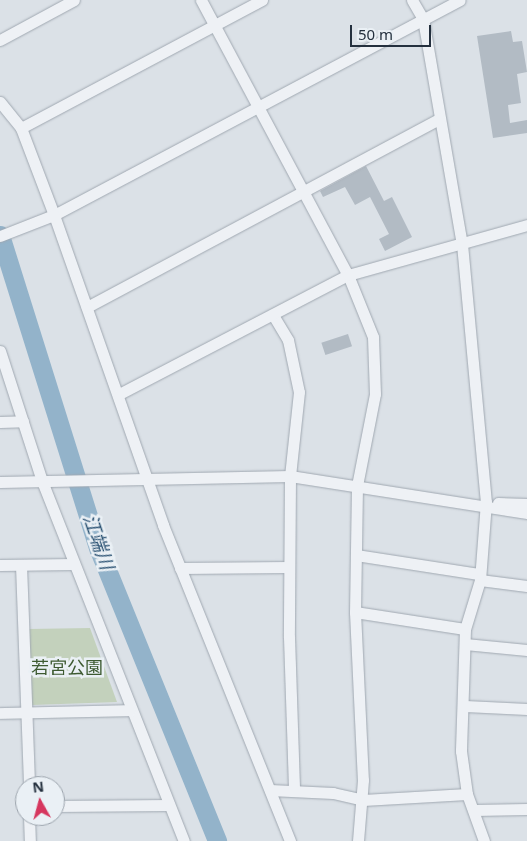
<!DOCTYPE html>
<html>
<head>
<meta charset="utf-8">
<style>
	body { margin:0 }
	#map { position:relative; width:527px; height:841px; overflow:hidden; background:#dbe1e7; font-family:"Noto Sans","Noto Sans JP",sans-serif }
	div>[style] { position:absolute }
	.green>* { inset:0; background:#c3d1bc }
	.river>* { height:19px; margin:-9.5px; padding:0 9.5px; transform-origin:9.5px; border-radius:9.5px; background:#93b3ca }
	.building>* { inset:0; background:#b2bbc4; transform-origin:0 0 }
	.roads { filter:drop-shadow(0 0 1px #a0a8b1) drop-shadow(0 0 1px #a0a8b1) }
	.minor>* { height:11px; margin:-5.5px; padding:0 5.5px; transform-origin:5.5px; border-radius:5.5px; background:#eef1f5 }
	span { translate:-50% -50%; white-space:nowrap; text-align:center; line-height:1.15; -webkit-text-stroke:5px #eaf0f5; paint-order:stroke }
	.park-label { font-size:18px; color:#3d5a31 }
	.water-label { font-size:19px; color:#2c5374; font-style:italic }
	.north { position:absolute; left:15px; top:776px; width:50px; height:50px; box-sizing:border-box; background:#eaf0f5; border:1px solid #9ba3ac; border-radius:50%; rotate:353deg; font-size:14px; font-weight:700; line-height:20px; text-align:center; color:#24303e }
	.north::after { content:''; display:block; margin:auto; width:18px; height:22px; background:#d6365e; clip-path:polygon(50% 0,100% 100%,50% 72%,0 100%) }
	.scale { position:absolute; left:350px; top:25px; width:81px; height:22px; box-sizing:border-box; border:2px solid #24303e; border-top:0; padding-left:6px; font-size:15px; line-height:18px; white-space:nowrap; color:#24303e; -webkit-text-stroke:4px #eaf0f5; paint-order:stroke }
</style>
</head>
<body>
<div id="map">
	<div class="green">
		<div style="clip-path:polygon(90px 628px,117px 702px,32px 705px,29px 629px)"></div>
	</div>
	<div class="river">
		<div style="left:0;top:235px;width:330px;rotate:72.6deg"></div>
		<div style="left:99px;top:550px;width:314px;rotate:67.9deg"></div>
	</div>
	<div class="building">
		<div style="clip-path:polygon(511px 31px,513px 42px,522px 41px,527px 72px,517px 74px,521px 103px,508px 105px,510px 123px,527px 120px,527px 133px,493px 138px,477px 36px)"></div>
		<div style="clip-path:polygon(366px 166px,384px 201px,392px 197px,412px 237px,385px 251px,379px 239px,389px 234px,370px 197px,355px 205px,345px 187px,323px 197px,320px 191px)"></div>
		<div style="left:348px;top:334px;width:13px;height:28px;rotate:72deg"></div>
	</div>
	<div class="roads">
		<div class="minor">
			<div style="left:201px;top:0;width:312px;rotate:61.9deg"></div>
			<div style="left:348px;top:275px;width:67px;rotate:68deg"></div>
			<div style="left:373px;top:337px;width:57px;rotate:88deg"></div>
			<div style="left:375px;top:394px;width:94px;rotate:101.1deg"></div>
			<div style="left:357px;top:486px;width:126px;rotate:90.9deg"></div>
			<div style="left:355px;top:612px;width:168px;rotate:87.3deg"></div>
			<div style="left:363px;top:780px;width:61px;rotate:94.7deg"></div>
			<div style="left:412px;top:0;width:22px;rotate:60deg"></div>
			<div style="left:423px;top:19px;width:228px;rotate:80.2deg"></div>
			<div style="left:462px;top:244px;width:259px;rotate:84.7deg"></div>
			<div style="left:486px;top:502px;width:78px;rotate:94.4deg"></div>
			<div style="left:480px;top:580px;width:51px;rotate:107deg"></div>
			<div style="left:465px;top:629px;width:122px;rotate:91.9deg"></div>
			<div style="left:461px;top:751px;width:43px;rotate:82.1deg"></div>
			<div style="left:467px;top:794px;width:50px;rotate:70.1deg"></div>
			<div style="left:0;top:40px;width:84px;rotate:-28.4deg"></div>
			<div style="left:0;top:102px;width:33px;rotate:51deg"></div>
			<div style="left:21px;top:128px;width:93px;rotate:69.2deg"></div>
			<div style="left:54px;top:215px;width:459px;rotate:-27.9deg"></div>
			<div style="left:21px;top:128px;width:273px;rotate:-28deg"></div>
			<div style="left:0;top:236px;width:58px;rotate:-21.3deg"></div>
			<div style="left:54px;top:215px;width:329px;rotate:70.6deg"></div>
			<div style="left:163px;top:525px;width:341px;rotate:68.1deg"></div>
			<div style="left:87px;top:307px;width:399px;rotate:-28.1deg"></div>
			<div style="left:273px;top:315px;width:29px;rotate:59deg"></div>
			<div style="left:288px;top:340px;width:53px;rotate:78.1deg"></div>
			<div style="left:299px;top:392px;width:84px;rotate:96.1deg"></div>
			<div style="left:290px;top:476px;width:161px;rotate:90.4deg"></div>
			<div style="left:289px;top:637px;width:152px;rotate:88.1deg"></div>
			<div style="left:0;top:351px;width:137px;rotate:72.1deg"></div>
			<div style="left:42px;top:481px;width:387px;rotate:68.5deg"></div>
			<div style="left:119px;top:394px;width:258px;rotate:-27.5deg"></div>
			<div style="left:348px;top:275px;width:186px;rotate:-15.6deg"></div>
			<div style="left:0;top:422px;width:23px;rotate:-2deg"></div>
			<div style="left:0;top:482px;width:290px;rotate:-1.2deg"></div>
			<div style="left:290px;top:476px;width:240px;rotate:8.9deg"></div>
			<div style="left:498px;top:503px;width:29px;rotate:2deg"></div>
			<div style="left:356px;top:555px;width:124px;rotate:8.8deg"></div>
			<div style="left:0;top:565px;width:74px;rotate:-0.8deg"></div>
			<div style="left:21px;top:565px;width:221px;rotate:87.9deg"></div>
			<div style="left:180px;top:568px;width:109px;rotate:-0.5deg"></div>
			<div style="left:480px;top:580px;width:47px;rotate:7.3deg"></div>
			<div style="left:355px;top:612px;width:111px;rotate:8.8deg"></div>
			<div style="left:465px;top:644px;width:62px;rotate:5.5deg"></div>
			<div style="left:465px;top:706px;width:62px;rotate:2.8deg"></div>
			<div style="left:0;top:713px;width:130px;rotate:-1.3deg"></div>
			<div style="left:270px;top:790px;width:63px;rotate:2.7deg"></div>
			<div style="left:333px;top:793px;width:31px;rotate:13deg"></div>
			<div style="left:363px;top:800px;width:104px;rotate:-3.3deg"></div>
			<div style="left:55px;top:806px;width:114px;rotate:-0.5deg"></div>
			<div style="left:474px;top:810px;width:53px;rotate:-1.1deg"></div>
			<div style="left:29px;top:816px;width:25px;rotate:88deg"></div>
		</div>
	</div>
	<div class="park-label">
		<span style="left:67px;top:667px">若宮公園</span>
	</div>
	<div class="water-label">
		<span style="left:98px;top:542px;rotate:71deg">江端川</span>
	</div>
	<div class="north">N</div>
	<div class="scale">50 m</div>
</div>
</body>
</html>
